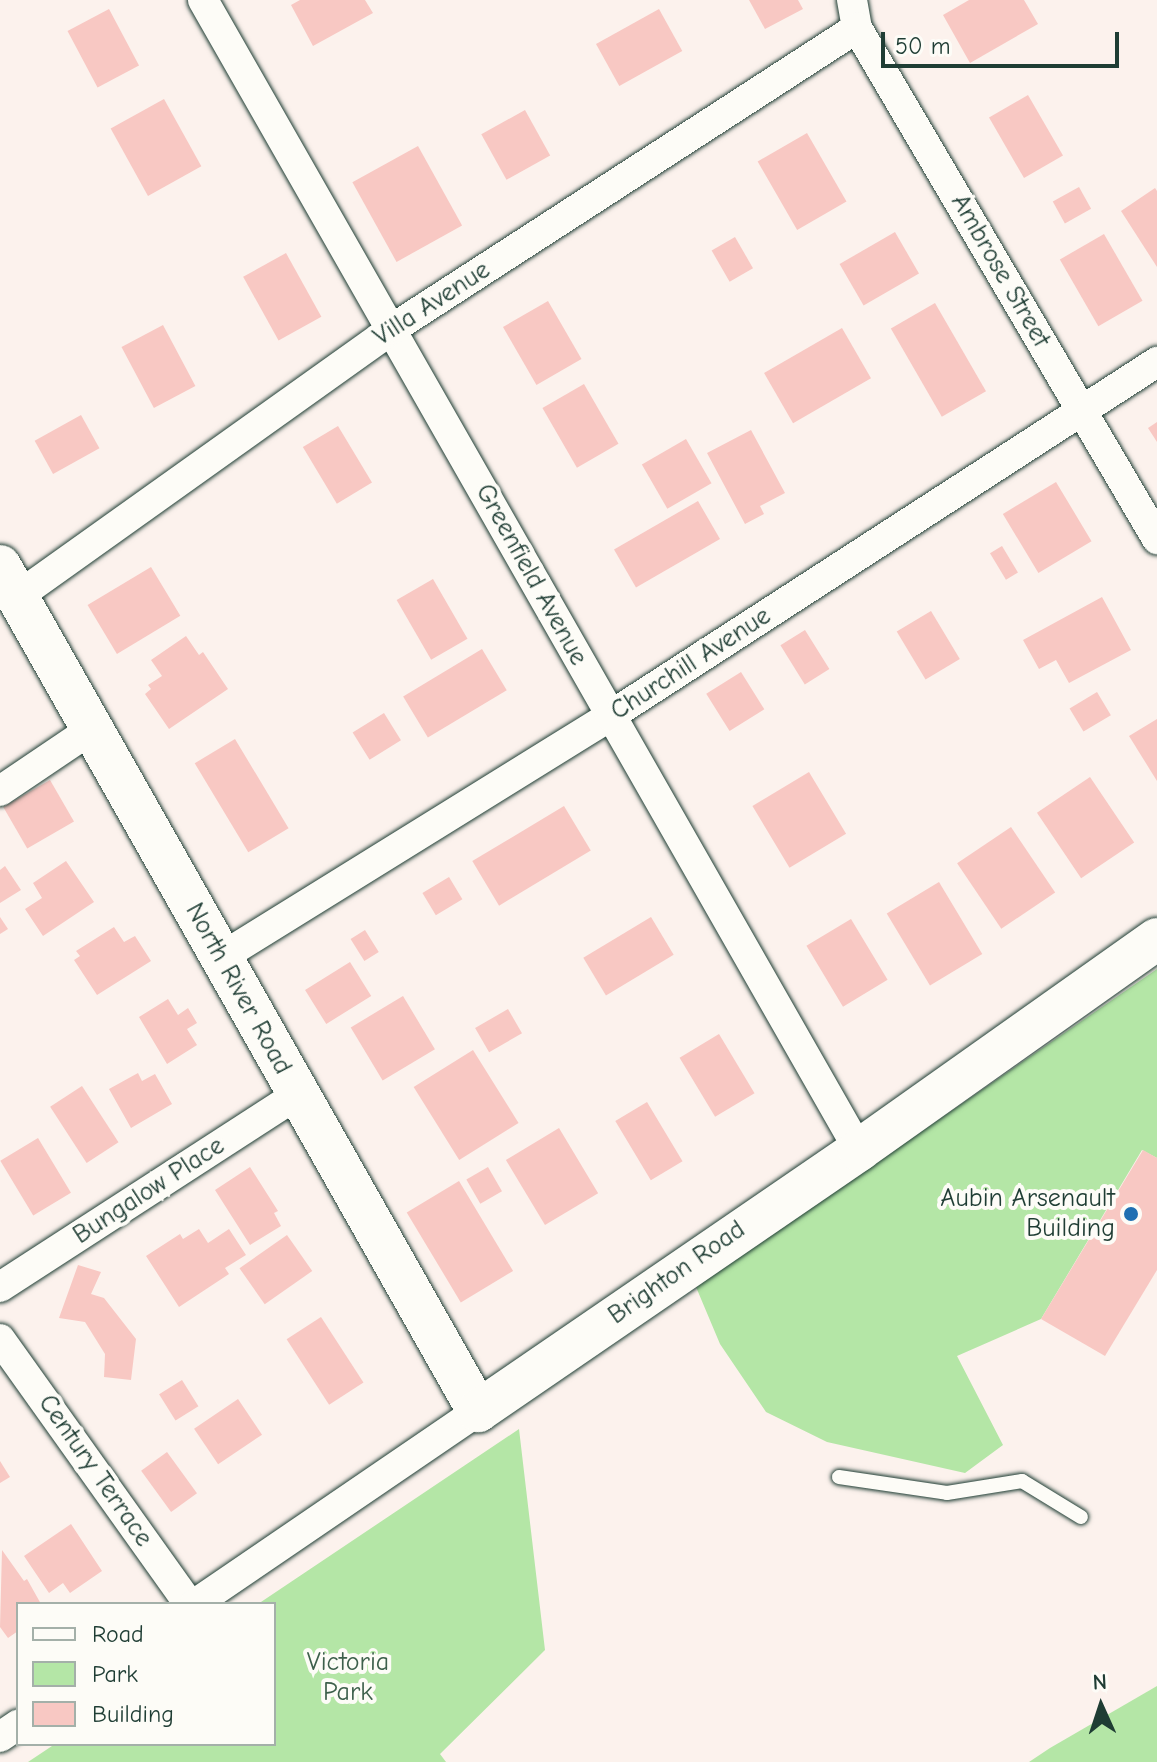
<!DOCTYPE html>
<html>
<head>
<meta charset="utf-8">
<style>
	body { margin:0 }
	#map { position:relative; width:1157px; height:1762px; overflow:hidden; background:#fcf2ed; font-family:"Comic Neue",sans-serif }
	div>[style] { position:absolute }
	.green>* { inset:0; background:#b4e6a6 }
	.building>* { inset:0; background:#f8c8c3; transform-origin:0 0 }
	.roads { filter:drop-shadow(0 0 2px #1f3d34) drop-shadow(0 0 2px #1f3d34) }
	.lane>* { height:14px; margin:-7px; padding:0 7px; transform-origin:7px; border-radius:7px; background:#fdfcf7 }
	.street>* { height:30px; margin:-15px; padding:0 15px; transform-origin:15px; border-radius:15px; background:#fdfcf7 }
	.secondary>* { height:42px; margin:-21px; padding:0 21px; transform-origin:21px; border-radius:21px; background:#fdfcf7 }
	.dots>* { width:22px; height:22px; translate:-50% -50%; box-sizing:border-box; border:4px solid #fdfcf7; border-radius:50% }
	span { translate:-50% -50%; white-space:nowrap; text-align:center; line-height:1.15; -webkit-text-stroke:8px #fdfcf7; paint-order:stroke }
	.street-label { font-size:26px; color:#1f3d34 }
	.poi-label { font-size:26px; color:#1f3d34 }
	.right { translate:-100% -50%; text-align:right }
	.park-label { font-size:26px; color:#3d5f4b }
	.legend { position:absolute; left:16px; top:1602px; width:260px; height:144px; box-sizing:border-box; background:#fdfcf7; border:2px solid #a4b0a9; margin:0; padding:10px 14px; list-style:none; font-size:24px; color:#1f3d34 }
	.legend li { display:flex; align-items:center; gap:16px; height:40px }
	.legend b { width:40px; border:2px solid #a4b0a9 }
	.north { position:absolute; left:1061px; top:1666px; width:80px; height:80px; -webkit-text-stroke:6px #fdfcf7; paint-order:stroke; rotate:357deg; font-size:22px; font-weight:700; line-height:32px; text-align:center; color:#1f3d34 }
	.north::after { content:''; display:block; margin:auto; width:28px; height:36px; background:#1f3d34; clip-path:polygon(50% 0,100% 100%,50% 72%,0 100%) }
	.scale { position:absolute; left:881px; top:32px; width:238px; height:36px; box-sizing:border-box; border:4px solid #1f3d34; border-top:0; padding-left:10px; font-size:24px; line-height:28px; white-space:nowrap; color:#1f3d34; -webkit-text-stroke:6px #fdfcf7; paint-order:stroke }
</style>
</head>
<body>
<div id="map">
	<div class="green">
		<div style="clip-path:polygon(1157px 969px,1157px 1158px,1142px 1150px,1041px 1319px,957px 1356px,1003px 1445px,965px 1473px,827px 1442px,766px 1412px,720px 1344px,696px 1287px)"></div>
		<div style="clip-path:polygon(519px 1429px,545px 1650px,440px 1754px,446px 1762px,28px 1762px,55px 1744px,274px 1744px,274px 1604px,258px 1604px)"></div>
		<div style="clip-path:polygon(1157px 1686px,1157px 1762px,1029px 1762px,1050px 1748px)"></div>
	</div>
	<div class="building">
		<div style="clip-path:polygon(300px 0,365px 0,373px 13px,313px 46px,291px 5px)"></div>
		<div style="clip-path:polygon(749px 0,798px 0,803px 9px,765px 29px)"></div>
		<div style="clip-path:polygon(969px 0,1024px 0,1038px 24px,970px 63px,943px 15px)"></div>
		<div style="left:109px;top:9px;width:64px;height:47px;rotate:62deg"></div>
		<div style="left:659px;top:9px;width:48px;height:72px;rotate:61deg"></div>
		<div style="left:1028px;top:95px;width:70px;height:45px;rotate:60deg"></div>
		<div style="left:164px;top:99px;width:77px;height:61px;rotate:61deg"></div>
		<div style="left:525px;top:110px;width:52px;height:50px;rotate:61deg"></div>
		<div style="left:807px;top:133px;width:79px;height:57px;rotate:60deg"></div>
		<div style="left:418px;top:146px;width:91px;height:75px;rotate:61deg"></div>
		<div style="left:1079px;top:187px;width:25px;height:30px;rotate:61deg"></div>
		<div style="clip-path:polygon(1155px 188px,1157px 191px,1157px 267px,1121px 211px)"></div>
		<div style="left:895px;top:232px;width:48px;height:64px;rotate:60deg"></div>
		<div style="left:1104px;top:234px;width:77px;height:51px;rotate:60deg"></div>
		<div style="left:735px;top:237px;width:36px;height:27px;rotate:60deg"></div>
		<div style="left:286px;top:253px;width:73px;height:49px;rotate:61deg"></div>
		<div style="left:548px;top:301px;width:67px;height:52px;rotate:60deg"></div>
		<div style="left:935px;top:303px;width:102px;height:51px;rotate:60deg"></div>
		<div style="left:163px;top:325px;width:69px;height:47px;rotate:62deg"></div>
		<div style="left:842px;top:328px;width:58px;height:90px;rotate:60deg"></div>
		<div style="left:584px;top:384px;width:69px;height:48px;rotate:60deg"></div>
		<div style="left:81px;top:415px;width:38px;height:53px;rotate:61deg"></div>
		<div style="clip-path:polygon(1157px 422px,1157px 442px,1148px 428px)"></div>
		<div style="left:338px;top:426px;width:66px;height:41px;rotate:59deg"></div>
		<div style="clip-path:polygon(751px 430px,785px 493px,760px 506px,764px 514px,745px 524px,707px 453px)"></div>
		<div style="left:686px;top:439px;width:51px;height:51px;rotate:60deg"></div>
		<div style="left:1056px;top:482px;width:69px;height:62px;rotate:59deg"></div>
		<div style="left:698px;top:501px;width:44px;height:97px;rotate:60deg"></div>
		<div style="left:1002px;top:546px;width:31px;height:14px;rotate:59deg"></div>
		<div style="left:151px;top:567px;width:57px;height:74px;rotate:59deg"></div>
		<div style="left:433px;top:579px;width:69px;height:42px;rotate:60deg"></div>
		<div style="clip-path:polygon(1102px 597px,1131px 650px,1069px 683px,1056px 660px,1039px 669px,1023px 640px)"></div>
		<div style="left:931px;top:611px;width:56px;height:40px;rotate:59deg"></div>
		<div style="left:805px;top:630px;width:46px;height:29px;rotate:58deg"></div>
		<div style="clip-path:polygon(186px 636px,199px 655px,203px 652px,228px 689px,169px 729px,145px 694px,151px 689px,148px 685px,162px 676px,151px 660px)"></div>
		<div style="left:482px;top:649px;width:48px;height:92px;rotate:59deg"></div>
		<div style="left:741px;top:672px;width:44px;height:41px;rotate:58deg"></div>
		<div style="left:1097px;top:692px;width:27px;height:32px;rotate:59deg"></div>
		<div style="left:384px;top:713px;width:32px;height:37px;rotate:58deg"></div>
		<div style="clip-path:polygon(1157px 719px,1157px 781px,1129px 736px)"></div>
		<div style="left:235px;top:739px;width:104px;height:47px;rotate:59deg"></div>
		<div style="left:809px;top:772px;width:72px;height:66px;rotate:59deg"></div>
		<div style="left:1090px;top:777px;width:79px;height:64px;rotate:56deg"></div>
		<div style="left:50px;top:780px;width:48px;height:54px;rotate:60deg"></div>
		<div style="left:564px;top:806px;width:52px;height:107px;rotate:59deg"></div>
		<div style="left:1011px;top:827px;width:79px;height:65px;rotate:56deg"></div>
		<div style="clip-path:polygon(66px 861px,94px 902px,43px 936px,25px 909px,42px 898px,33px 883px)"></div>
		<div style="clip-path:polygon(5px 866px,21px 890px,0 903px,0 870px)"></div>
		<div style="left:449px;top:877px;width:26px;height:31px;rotate:59deg"></div>
		<div style="left:939px;top:882px;width:84px;height:61px;rotate:59deg"></div>
		<div style="clip-path:polygon(0 917px,8px 929px,0 934px)"></div>
		<div style="left:651px;top:917px;width:44px;height:79px;rotate:59deg"></div>
		<div style="left:851px;top:919px;width:71px;height:52px;rotate:59deg"></div>
		<div style="clip-path:polygon(114px 927px,124px 942px,135px 936px,151px 961px,97px 995px,74px 960px,80px 956px,76px 951px)"></div>
		<div style="left:365px;top:930px;width:26px;height:17px;rotate:58deg"></div>
		<div style="left:350px;top:962px;width:40px;height:53px;rotate:58deg"></div>
		<div style="left:403px;top:996px;width:62px;height:61px;rotate:59deg"></div>
		<div style="clip-path:polygon(168px 999px,178px 1015px,188px 1008px,197px 1023px,187px 1029px,197px 1045px,167px 1064px,139px 1017px)"></div>
		<div style="left:508px;top:1009px;width:28px;height:38px;rotate:60deg"></div>
		<div style="left:719px;top:1034px;width:69px;height:46px;rotate:59deg"></div>
		<div style="left:473px;top:1050px;width:86px;height:70px;rotate:58deg"></div>
		<div style="clip-path:polygon(138px 1073px,142px 1081px,155px 1074px,172px 1104px,131px 1128px,109px 1089px)"></div>
		<div style="left:82px;top:1086px;width:67px;height:38px;rotate:57deg"></div>
		<div style="left:647px;top:1102px;width:69px;height:37px;rotate:59deg"></div>
		<div style="left:559px;top:1128px;width:76px;height:62px;rotate:59deg"></div>
		<div style="left:38px;top:1138px;width:64px;height:44px;rotate:59deg"></div>
		<div style="clip-path:polygon(1143px 1150px,1157px 1158px,1157px 1270px,1105px 1356px,1041px 1319px)"></div>
		<div style="clip-path:polygon(250px 1167px,278px 1211px,274px 1213px,281px 1226px,250px 1245px,215px 1190px)"></div>
		<div style="left:488px;top:1167px;width:28px;height:25px;rotate:60deg"></div>
		<div style="left:459px;top:1181px;width:105px;height:61px;rotate:59deg"></div>
		<div style="clip-path:polygon(199px 1229px,208px 1243px,229px 1229px,246px 1255px,225px 1268px,229px 1274px,179px 1307px,146px 1256px,180px 1234px,183px 1239px)"></div>
		<div style="left:287px;top:1235px;width:44px;height:58px;rotate:55deg"></div>
		<div style="clip-path:polygon(78px 1265px,101px 1272px,91px 1294px,104px 1298px,136px 1339px,131px 1380px,104px 1377px,105px 1354px,85px 1322px,59px 1318px)"></div>
		<div style="left:321px;top:1317px;width:78px;height:41px;rotate:57deg"></div>
		<div style="left:182px;top:1380px;width:31px;height:27px;rotate:58deg"></div>
		<div style="left:238px;top:1399px;width:43px;height:53px;rotate:56deg"></div>
		<div style="left:167px;top:1452px;width:51px;height:32px;rotate:54deg"></div>
		<div style="clip-path:polygon(0 1461px,10px 1477px,0 1483px)"></div>
		<div style="clip-path:polygon(71px 1524px,102px 1571px,70px 1593px,63px 1583px,49px 1593px,24px 1556px)"></div>
		<div style="clip-path:polygon(2px 1550px,24px 1581px,27px 1579px,41px 1604px,18px 1604px,18px 1631px,8px 1638px,0 1627px)"></div>
	</div>
	<div class="roads">
		<div class="lane">
			<div style="left:839px;top:1477px;width:109px;rotate:8.4deg"></div>
			<div style="left:947px;top:1493px;width:76px;rotate:-9.1deg"></div>
			<div style="left:1022px;top:1481px;width:69px;rotate:31.4deg"></div>
		</div>
		<div class="street">
			<div style="left:203px;top:0;width:1324px;rotate:60.3deg"></div>
			<div style="left:852px;top:0;width:28px;rotate:80deg"></div>
			<div style="left:857px;top:28px;width:593px;rotate:59.58deg"></div>
			<div style="left:18px;top:596px;width:460px;rotate:-35.5deg"></div>
			<div style="left:392px;top:329px;width:554px;rotate:-32.92deg"></div>
			<div style="left:0;top:791px;width:111px;rotate:-34deg"></div>
			<div style="left:220px;top:958px;width:459px;rotate:-31.8deg"></div>
			<div style="left:610px;top:716px;width:652px;rotate:-32.91deg"></div>
			<div style="left:0;top:1287px;width:355px;rotate:-32.9deg"></div>
			<div style="left:0;top:1339px;width:325px;rotate:54.5deg"></div>
			<div style="left:195px;top:1604px;width:343px;rotate:-34.3deg"></div>
			<div style="left:0;top:1737px;width:22px;rotate:-34deg"></div>
		</div>
		<div class="secondary">
			<div style="left:0;top:566px;width:971px;rotate:60.5deg"></div>
			<div style="left:478px;top:1411px;width:462px;rotate:-34.4deg"></div>
			<div style="left:859px;top:1150px;width:365px;rotate:-35.3deg"></div>
		</div>
	</div>
	<div class="dots">
		<div style="left:1131px;top:1214px;background:#1f6fb2"></div>
	</div>
	<div class="street-label">
		<span style="left:1000px;top:271px;rotate:60deg">Ambrose Street</span>
		<span style="left:432px;top:304px;rotate:-33deg">Villa Avenue</span>
		<span style="left:531px;top:575px;rotate:61deg">Greenfield Avenue</span>
		<span style="left:691px;top:664px;rotate:-33deg">Churchill Avenue</span>
		<span style="left:238px;top:989px;rotate:61deg">North River Road</span>
		<span style="left:149px;top:1191px;rotate:-33deg">Bungalow Place</span>
		<span style="left:677px;top:1273px;rotate:-35deg">Brighton Road</span>
		<span style="left:95px;top:1471px;rotate:55deg">Century Terrace</span>
	</div>
	<div class="poi-label">
		<span class="right" style="left:1115px;top:1214px">Aubin Arsenault<br>Building</span>
	</div>
	<div class="park-label">
		<span style="left:348px;top:1678px">Victoria<br>Park</span>
	</div>
	<ul class="legend">
	<li><b style="height:10px;background:#fdfcf7"></b>Road</li>
	<li><b style="height:22px;background:#b4e6a6"></b>Park</li>
	<li><b style="height:22px;background:#f8c8c3"></b>Building</li>
	</ul>
	<div class="north">N</div>
	<div class="scale">50 m</div>
</div>
</body>
</html>
